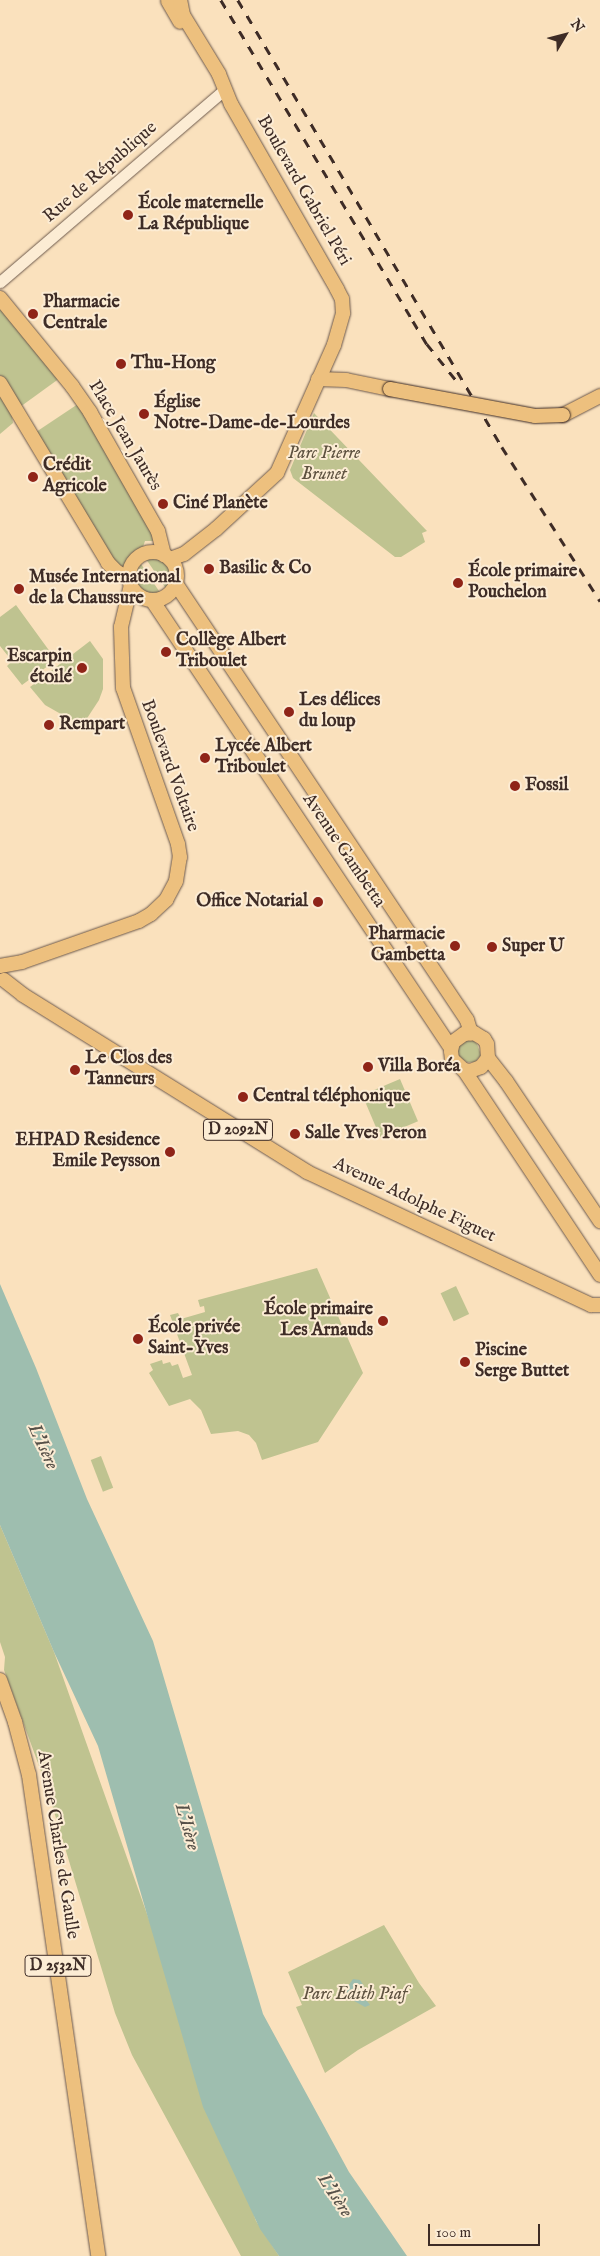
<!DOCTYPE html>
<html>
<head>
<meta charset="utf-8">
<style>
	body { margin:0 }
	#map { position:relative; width:600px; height:2256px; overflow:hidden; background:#fae1bd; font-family:"IM FELL English",serif }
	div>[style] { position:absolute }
	.green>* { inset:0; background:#bfc390; transform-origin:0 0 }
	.water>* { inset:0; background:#9ebeaf }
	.roads { filter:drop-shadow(0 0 1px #6d594c) drop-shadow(0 0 1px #6d594c) }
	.minor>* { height:11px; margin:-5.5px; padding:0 5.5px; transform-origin:5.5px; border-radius:5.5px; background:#fcecd4 }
	.major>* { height:14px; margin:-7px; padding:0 7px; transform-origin:7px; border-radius:7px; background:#edc07e }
	.major>.ring { margin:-7px; padding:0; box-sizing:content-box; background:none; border:14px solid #edc07e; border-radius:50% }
	.rail>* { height:2.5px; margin-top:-1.25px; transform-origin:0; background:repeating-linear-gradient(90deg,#3e2c26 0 9px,transparent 0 18px) }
	.bridges { filter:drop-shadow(0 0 1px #3e2c26) drop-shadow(0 0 1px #3e2c26) }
	.major-bridge>* { height:14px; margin:-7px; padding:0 7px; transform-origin:7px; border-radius:7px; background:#edc07e }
	.dots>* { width:14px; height:14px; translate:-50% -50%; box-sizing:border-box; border:2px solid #fcecd4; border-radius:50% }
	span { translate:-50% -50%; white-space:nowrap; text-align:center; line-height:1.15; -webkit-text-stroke:4px #fcecd4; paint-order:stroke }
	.shield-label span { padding:1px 4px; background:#fcecd4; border:1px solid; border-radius:4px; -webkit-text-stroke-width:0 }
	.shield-label { font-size:16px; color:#3e2c26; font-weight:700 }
	.street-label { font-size:18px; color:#3e2c26 }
	.poi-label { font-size:18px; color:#3e2c26; font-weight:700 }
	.left { translate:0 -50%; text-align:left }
	.right { translate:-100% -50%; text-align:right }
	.park-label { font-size:18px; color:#5e5240; font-style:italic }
	.water-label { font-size:19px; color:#565048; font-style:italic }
	.north { position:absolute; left:540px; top:10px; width:50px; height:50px; -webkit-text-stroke:4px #fcecd4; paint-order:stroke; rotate:53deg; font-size:14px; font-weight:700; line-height:20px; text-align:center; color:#3e2c26 }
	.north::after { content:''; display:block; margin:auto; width:18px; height:22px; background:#3e2c26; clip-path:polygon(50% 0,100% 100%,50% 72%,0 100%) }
	.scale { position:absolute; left:428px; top:2224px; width:112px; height:22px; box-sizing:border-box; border:2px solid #3e2c26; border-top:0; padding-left:6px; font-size:15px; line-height:18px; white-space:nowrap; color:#3e2c26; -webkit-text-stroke:4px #fcecd4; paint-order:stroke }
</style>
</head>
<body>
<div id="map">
	<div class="green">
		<div style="clip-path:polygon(0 301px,60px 378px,20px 407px,0 375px)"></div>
		<div style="clip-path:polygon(0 392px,11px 410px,13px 423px,0 434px)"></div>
		<div style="clip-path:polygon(78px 404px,158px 541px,145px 541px,142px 550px,129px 562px,125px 573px,108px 557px,33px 434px)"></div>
		<div style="clip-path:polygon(314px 413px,427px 531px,422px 533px,425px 542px,401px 557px,395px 557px,293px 478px,290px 470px)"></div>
		<div style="clip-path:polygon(155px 558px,167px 564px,171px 570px,172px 580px,167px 590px,146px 559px)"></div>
		<div style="clip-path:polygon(141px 564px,161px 594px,148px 594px,137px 586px,135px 574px)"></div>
		<div style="clip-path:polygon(16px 605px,56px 660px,22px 685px,7px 666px,12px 661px,0 646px,0 617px)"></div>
		<div style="clip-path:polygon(90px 641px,103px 659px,103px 689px,99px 700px,82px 726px,45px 705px,30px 687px)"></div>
		<div style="clip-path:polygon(472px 1039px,477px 1044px,481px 1055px,475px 1062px,467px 1062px,458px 1057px,457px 1044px,460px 1041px)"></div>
		<div style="left:400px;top:1079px;width:46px;height:41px;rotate:67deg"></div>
		<div style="clip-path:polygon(317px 1268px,363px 1373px,318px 1442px,262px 1460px,256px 1443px,249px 1435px,238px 1431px,211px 1434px,201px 1410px,190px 1399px,169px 1406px,149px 1373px,153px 1370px,150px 1364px,162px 1360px,163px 1364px,170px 1362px,172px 1366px,178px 1364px,183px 1378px,192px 1375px,170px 1315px,178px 1313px,181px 1319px,205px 1312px,204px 1306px,200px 1307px,198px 1300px)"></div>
		<div style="left:456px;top:1286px;width:31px;height:17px;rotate:65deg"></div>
		<div style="left:101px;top:1456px;width:34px;height:11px;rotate:69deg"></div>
		<div style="clip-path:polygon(0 1525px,54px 1652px,256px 2221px,279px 2256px,241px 2256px,132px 2055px,115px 2013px,46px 1785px,4px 1670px,5px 1657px,0 1642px)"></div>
		<div style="clip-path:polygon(384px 1925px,419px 1983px,436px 2006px,358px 2050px,325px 2073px,296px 2007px,302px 2005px,288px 1972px)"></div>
	</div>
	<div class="water">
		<div style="clip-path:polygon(0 1284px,36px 1368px,87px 1499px,153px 1641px,263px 2014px,349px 2172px,407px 2256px,279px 2256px,260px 2229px,203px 2107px,98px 1746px,54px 1652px,0 1525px)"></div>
		<div style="clip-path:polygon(353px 1979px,360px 1980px,364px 1986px,361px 1991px,356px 1993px,359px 1998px,367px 2001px,370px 2005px,365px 2007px,347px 1997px,346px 1989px)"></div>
	</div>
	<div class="roads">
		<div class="minor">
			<div style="left:0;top:282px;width:295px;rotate:-40.6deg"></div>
		</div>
		<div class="major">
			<div style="left:168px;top:1px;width:24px;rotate:60deg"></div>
			<div style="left:0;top:298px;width:114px;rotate:50.7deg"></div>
			<div style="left:72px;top:386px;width:32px;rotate:55deg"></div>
			<div style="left:90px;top:412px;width:137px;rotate:60.3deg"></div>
			<div style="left:158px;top:531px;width:25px;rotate:76deg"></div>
			<div style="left:318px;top:379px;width:28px;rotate:2deg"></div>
			<div style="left:346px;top:380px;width:45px;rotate:11.6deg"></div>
			<div style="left:0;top:383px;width:210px;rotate:59deg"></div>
			<div style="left:108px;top:563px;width:13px;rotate:45deg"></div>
			<div style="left:117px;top:572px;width:13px;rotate:27deg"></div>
			<div style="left:563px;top:415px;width:42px;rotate:-27.2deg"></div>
			<div class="ring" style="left:129px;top:552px;width:34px;height:34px"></div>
			<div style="left:170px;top:559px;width:15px;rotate:-20deg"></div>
			<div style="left:184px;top:554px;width:41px;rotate:-38deg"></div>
			<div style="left:216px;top:529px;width:83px;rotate:-42.6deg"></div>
			<div style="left:277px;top:473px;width:140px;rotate:-66deg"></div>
			<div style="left:334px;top:345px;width:33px;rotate:-74deg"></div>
			<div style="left:343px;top:313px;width:14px;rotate:-94deg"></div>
			<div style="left:342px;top:299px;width:11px;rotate:-117deg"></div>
			<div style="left:337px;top:289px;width:213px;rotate:-119.8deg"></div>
			<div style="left:231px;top:104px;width:32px;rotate:-112deg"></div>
			<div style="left:219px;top:74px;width:69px;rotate:-121.4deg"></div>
			<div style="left:183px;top:15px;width:15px;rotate:-101deg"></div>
			<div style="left:176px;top:584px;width:524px;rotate:56.28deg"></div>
			<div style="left:467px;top:1020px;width:14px;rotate:73deg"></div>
			<div style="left:152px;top:600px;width:539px;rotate:56.28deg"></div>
			<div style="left:0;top:966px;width:22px;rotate:-10deg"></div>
			<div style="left:22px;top:962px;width:124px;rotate:-19.3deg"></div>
			<div style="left:139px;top:921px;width:14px;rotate:-30deg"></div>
			<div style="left:151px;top:914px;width:21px;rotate:-43deg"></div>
			<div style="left:166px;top:900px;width:21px;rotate:-62deg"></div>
			<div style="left:176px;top:881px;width:24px;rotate:-81deg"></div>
			<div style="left:180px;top:857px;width:13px;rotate:-99deg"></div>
			<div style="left:178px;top:844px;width:165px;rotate:-109.4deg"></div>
			<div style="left:123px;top:688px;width:61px;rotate:-91.9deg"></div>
			<div style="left:121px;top:627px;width:43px;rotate:-76.6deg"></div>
			<div style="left:4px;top:980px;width:24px;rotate:38deg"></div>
			<div style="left:23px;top:995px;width:335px;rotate:31.9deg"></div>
			<div style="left:307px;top:1172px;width:314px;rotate:25.1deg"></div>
			<div style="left:591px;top:1305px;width:9px"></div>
			<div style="left:488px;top:1058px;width:29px;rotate:52deg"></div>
			<div style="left:506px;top:1081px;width:169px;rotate:56.1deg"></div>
			<div style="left:464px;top:1070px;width:6px;rotate:9deg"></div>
			<div style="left:470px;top:1071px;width:12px;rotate:-20deg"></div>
			<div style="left:481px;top:1067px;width:11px;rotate:-52deg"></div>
			<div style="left:488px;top:1058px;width:14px;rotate:-94deg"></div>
			<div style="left:487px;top:1044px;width:6px;rotate:-121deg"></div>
			<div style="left:484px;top:1039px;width:12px;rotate:-149deg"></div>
			<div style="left:474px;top:1033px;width:10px;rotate:174deg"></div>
			<div style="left:464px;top:1034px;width:14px;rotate:144deg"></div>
			<div style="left:453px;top:1042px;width:9px;rotate:103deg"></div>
			<div style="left:451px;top:1051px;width:8px;rotate:83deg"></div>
			<div style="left:452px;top:1059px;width:16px;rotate:43deg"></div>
			<div style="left:464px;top:1070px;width:246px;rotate:56.4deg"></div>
			<div style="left:0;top:1680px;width:45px;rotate:70.3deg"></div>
			<div style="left:15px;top:1722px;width:55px;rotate:75.2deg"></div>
			<div style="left:29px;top:1775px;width:486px;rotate:81.8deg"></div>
		</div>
	</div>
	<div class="rail">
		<div style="left:221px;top:0;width:374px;rotate:59.1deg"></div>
		<div style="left:413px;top:321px;width:27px;rotate:59deg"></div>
		<div style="left:427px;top:344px;width:53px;rotate:51.2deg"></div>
		<div style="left:238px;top:0;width:519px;rotate:59.43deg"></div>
		<div style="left:502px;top:447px;width:183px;rotate:57.5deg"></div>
	</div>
	<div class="bridges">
		<div class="major-bridge">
			<div style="left:390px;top:389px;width:147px;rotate:10.5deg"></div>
			<div style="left:535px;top:416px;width:28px;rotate:-2deg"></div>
		</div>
	</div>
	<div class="dots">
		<div style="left:128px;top:215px;background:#8f2418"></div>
		<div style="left:33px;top:314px;background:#8f2418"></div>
		<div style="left:121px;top:364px;background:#8f2418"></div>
		<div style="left:144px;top:414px;background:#8f2418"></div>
		<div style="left:33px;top:477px;background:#8f2418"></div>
		<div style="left:163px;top:504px;background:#8f2418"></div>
		<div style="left:209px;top:569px;background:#8f2418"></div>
		<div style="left:458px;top:583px;background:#8f2418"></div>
		<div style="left:19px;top:589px;background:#8f2418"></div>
		<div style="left:166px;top:652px;background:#8f2418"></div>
		<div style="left:82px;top:668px;background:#8f2418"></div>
		<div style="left:289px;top:712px;background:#8f2418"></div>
		<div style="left:49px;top:725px;background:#8f2418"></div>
		<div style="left:205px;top:758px;background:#8f2418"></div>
		<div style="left:515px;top:786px;background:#8f2418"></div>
		<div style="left:318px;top:902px;background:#8f2418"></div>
		<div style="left:455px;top:946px;background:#8f2418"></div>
		<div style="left:492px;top:947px;background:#8f2418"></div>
		<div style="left:368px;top:1067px;background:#8f2418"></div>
		<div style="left:75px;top:1070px;background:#8f2418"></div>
		<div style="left:243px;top:1097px;background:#8f2418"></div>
		<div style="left:295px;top:1134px;background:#8f2418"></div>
		<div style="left:170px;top:1152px;background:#8f2418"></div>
		<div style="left:383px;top:1321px;background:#8f2418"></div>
		<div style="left:138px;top:1339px;background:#8f2418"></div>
		<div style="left:465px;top:1362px;background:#8f2418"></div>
	</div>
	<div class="shield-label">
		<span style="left:238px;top:1130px">D 2092N</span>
		<span style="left:58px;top:1966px">D 2532N</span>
	</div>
	<div class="street-label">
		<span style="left:101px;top:173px;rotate:-41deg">Rue de République</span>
		<span style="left:303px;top:191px;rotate:60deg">Boulevard Gabriel Péri</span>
		<span style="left:124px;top:436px;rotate:59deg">Place Jean Jaurès</span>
		<span style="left:169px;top:766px;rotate:70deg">Boulevard Voltaire</span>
		<span style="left:343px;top:851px;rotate:56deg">Avenue Gambetta</span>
		<span style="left:414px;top:1201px;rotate:25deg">Avenue Adolphe Figuet</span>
		<span style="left:57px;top:1845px;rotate:81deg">Avenue Charles de Gaulle</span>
	</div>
	<div class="poi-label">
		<span class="left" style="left:138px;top:215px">École maternelle<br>La République</span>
		<span class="left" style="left:43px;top:314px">Pharmacie<br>Centrale</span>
		<span class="left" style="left:131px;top:364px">Thu-Hong</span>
		<span class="left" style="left:154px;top:414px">Église<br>Notre-Dame-de-Lourdes</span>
		<span class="left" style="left:43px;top:477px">Crédit<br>Agricole</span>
		<span class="left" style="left:173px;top:504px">Ciné Planète</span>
		<span class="left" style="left:219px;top:569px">Basilic &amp; Co</span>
		<span class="left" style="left:468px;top:583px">École primaire<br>Pouchelon</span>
		<span class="left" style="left:29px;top:589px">Musée International<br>de la Chaussure</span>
		<span class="left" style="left:176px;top:652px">Collège Albert<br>Triboulet</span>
		<span class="right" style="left:72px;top:668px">Escarpin<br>étoilé</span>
		<span class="left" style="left:299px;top:712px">Les délices<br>du loup</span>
		<span class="left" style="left:59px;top:725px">Rempart</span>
		<span class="left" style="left:215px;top:758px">Lycée Albert<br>Triboulet</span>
		<span class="left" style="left:525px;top:786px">Fossil</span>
		<span class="right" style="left:308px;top:902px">Office Notarial</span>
		<span class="right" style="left:445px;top:946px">Pharmacie<br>Gambetta</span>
		<span class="left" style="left:502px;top:947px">Super U</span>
		<span class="left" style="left:85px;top:1070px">Le Clos des<br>Tanneurs</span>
		<span class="left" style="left:378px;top:1067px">Villa Boréa</span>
		<span class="left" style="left:253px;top:1097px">Central téléphonique</span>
		<span class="left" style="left:305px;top:1134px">Salle Yves Peron</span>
		<span class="right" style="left:160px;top:1152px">EHPAD Residence<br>Emile Peysson</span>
		<span class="right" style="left:373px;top:1321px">École primaire<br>Les Arnauds</span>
		<span class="left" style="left:148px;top:1339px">École privée<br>Saint-Yves</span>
		<span class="left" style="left:475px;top:1362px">Piscine<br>Serge Buttet</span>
	</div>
	<div class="park-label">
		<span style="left:324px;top:465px">Parc Pierre<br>Brunet</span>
		<span style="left:355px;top:1995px">Parc Edith Piaf</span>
	</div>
	<div class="water-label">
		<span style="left:42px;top:1447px;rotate:65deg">L'Isère</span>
		<span style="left:186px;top:1827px;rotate:74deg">L'Isère</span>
		<span style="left:334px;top:2196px;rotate:57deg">L'Isère</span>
	</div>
	<div class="north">N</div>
	<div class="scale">100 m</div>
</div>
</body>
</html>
